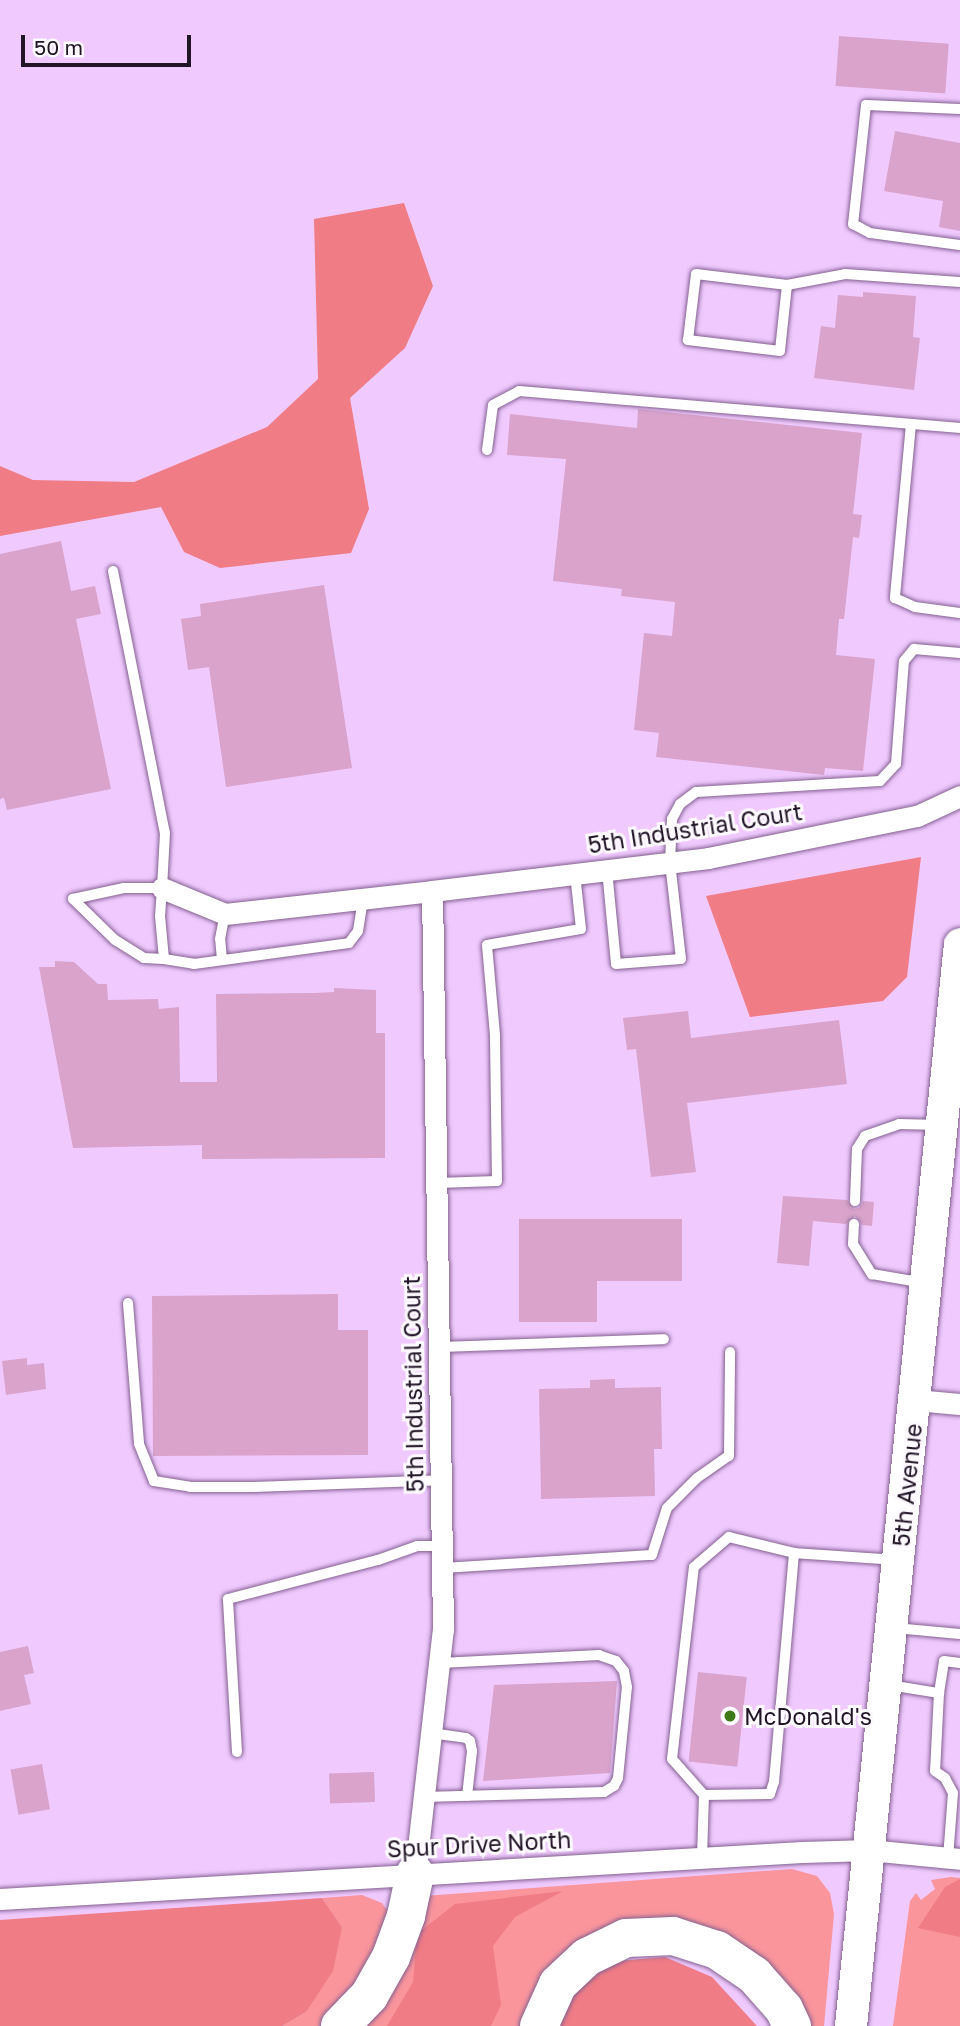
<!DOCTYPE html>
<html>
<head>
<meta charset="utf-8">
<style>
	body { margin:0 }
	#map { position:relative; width:960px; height:2026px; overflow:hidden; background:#f0caff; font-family:"Golos Text",sans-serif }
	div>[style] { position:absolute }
	.green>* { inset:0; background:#fa959c }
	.forest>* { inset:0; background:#f07c86 }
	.building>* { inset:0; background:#d9a3cb; transform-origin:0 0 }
	.roads { filter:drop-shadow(0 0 2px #836190) drop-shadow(0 0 2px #836190) }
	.lane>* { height:10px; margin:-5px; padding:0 5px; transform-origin:5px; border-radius:5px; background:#fff }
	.street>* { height:21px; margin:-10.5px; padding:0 10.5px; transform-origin:10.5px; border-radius:10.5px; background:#fff }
	.secondary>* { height:32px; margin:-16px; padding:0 16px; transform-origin:16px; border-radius:16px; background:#fff }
	.highway>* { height:38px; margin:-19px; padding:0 19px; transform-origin:19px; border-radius:19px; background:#fff }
	.dots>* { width:19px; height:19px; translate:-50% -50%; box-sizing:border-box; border:4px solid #fdfaff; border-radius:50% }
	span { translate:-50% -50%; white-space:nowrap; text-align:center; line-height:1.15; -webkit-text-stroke:6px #fdfaff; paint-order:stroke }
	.street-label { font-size:23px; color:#221528 }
	.poi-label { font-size:23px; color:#221528 }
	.left { translate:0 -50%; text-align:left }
	.scale { position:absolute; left:21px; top:35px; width:170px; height:32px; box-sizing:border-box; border:4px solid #221528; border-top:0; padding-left:9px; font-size:21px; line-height:24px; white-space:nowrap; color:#221528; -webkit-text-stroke:5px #fdfaff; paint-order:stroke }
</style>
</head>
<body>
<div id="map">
	<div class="green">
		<div style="clip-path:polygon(792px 1869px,817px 1876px,830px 1893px,834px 1914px,824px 2026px,802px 2026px,649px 1923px,523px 2026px,367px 2026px,396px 1975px,424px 1896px)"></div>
		<div style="clip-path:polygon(951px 1877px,960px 1878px,960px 2026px,893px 2026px,910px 1901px,916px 1893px,921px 1900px,935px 1889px,931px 1880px)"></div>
		<div style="clip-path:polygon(362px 1895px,382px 1903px,394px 1921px,344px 2010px,319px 2026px,282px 2026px,306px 2012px,342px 1927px,322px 1898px)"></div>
	</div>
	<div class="forest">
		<div style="clip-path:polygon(404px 203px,433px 286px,405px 348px,350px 398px,369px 509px,351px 553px,220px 568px,184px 552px,161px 507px,0 536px,0 466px,33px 480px,134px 482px,267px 427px,318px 379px,314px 219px)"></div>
		<div style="clip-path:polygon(921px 857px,907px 977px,883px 1001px,750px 1017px,706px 896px)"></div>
		<div style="clip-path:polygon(960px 1879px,960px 1937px,918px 1928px,945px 1887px)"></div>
		<div style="clip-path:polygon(563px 1891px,515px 1917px,493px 1946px,501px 2005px,491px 2026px,387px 2026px,413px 1982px,417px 1934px,455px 1904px)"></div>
		<div style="clip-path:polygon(322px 1898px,342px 1927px,333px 1971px,306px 2012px,282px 2026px,0 2026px,0 1920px)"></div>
		<div style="clip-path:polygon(665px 1957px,712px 1977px,757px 2026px,554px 2026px,559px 1996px,618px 1961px)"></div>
	</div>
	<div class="building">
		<div style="left:839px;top:36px;width:110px;height:50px;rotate:4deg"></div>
		<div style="clip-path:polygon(895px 131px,960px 143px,960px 231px,939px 227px,943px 201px,884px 191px)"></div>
		<div style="clip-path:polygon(863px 292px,916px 296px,913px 337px,920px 338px,914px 390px,814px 378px,821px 326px,835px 328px,838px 295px,863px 297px)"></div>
		<div style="clip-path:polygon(638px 409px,862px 433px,853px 514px,862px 515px,859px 538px,853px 537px,844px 619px,839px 619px,836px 655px,875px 659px,863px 771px,825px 768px,824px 775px,656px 757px,659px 733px,634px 730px,644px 633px,672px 636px,675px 602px,621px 596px,622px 589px,553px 581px,566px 459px,507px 455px,510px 414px,637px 428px)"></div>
		<div style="clip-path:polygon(61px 541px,71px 591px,95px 586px,101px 614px,76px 619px,111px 789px,7px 810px,4px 798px,0 799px,0 554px)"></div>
		<div style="clip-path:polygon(324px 585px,352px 768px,226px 787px,209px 667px,188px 670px,181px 619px,201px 616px,200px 604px)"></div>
		<div style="clip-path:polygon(55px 961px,74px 962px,98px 984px,107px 984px,108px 1000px,158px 999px,159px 1009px,179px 1007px,180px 1082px,217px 1082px,216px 994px,315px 993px,334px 992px,334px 988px,376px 990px,376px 1033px,385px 1033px,385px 1158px,202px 1159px,202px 1145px,73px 1148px,39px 967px,55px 967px)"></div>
		<div style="clip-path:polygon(688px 1011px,691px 1038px,839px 1020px,847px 1084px,687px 1103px,696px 1172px,651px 1177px,636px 1049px,627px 1050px,623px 1018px)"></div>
		<div style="clip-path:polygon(783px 1196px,847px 1200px,854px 1209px,859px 1208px,863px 1201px,874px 1202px,872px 1226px,862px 1225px,855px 1216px,846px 1224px,813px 1221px,809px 1266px,777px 1263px)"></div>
		<div style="clip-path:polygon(519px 1219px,682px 1219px,682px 1281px,597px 1281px,597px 1322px,519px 1322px)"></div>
		<div style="clip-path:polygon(338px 1294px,338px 1330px,368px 1330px,368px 1455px,153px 1456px,152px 1296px)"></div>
		<div style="clip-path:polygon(27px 1358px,27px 1365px,44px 1363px,46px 1389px,6px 1395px,2px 1361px)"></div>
		<div style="clip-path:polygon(615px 1379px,615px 1388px,661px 1387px,662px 1449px,654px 1449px,655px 1496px,541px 1499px,539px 1389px,590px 1388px,590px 1380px)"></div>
		<div style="clip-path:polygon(28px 1646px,34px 1673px,24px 1675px,31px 1704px,0 1711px,0 1652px)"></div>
		<div style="left:698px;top:1672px;width:49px;height:90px;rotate:6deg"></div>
		<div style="clip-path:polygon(617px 1681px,610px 1773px,483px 1781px,494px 1685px)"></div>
		<div style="left:42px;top:1764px;width:46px;height:32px;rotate:80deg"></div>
		<div style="left:374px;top:1772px;width:30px;height:45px;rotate:88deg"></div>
	</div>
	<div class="roads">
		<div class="lane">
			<div style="left:960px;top:109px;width:94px;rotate:-177.6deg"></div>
			<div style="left:866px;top:105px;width:120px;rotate:96.2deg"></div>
			<div style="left:853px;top:224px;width:19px;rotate:28deg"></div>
			<div style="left:870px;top:233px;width:91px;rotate:7.6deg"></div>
			<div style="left:787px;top:285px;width:66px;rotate:96.1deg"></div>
			<div style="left:780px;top:351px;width:93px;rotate:-173.2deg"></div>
			<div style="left:688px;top:340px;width:66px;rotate:-83.1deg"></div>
			<div style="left:696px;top:274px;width:92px;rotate:6.9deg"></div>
			<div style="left:787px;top:285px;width:59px;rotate:-10.7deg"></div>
			<div style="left:845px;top:274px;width:115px;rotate:4deg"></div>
			<div style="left:911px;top:424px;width:175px;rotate:95.3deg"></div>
			<div style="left:895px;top:598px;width:22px;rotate:24deg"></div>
			<div style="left:915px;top:607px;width:45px;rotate:7.6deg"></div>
			<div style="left:487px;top:450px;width:45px;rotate:-82.4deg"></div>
			<div style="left:493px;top:405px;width:30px;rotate:-28deg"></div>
			<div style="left:519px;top:391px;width:443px;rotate:4.8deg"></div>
			<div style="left:113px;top:571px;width:267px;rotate:78.8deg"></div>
			<div style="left:165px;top:833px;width:55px;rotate:93.1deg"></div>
			<div style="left:162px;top:888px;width:28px;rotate:94deg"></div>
			<div style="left:160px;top:916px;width:43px;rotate:84.7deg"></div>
			<div style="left:164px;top:959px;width:20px;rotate:-177deg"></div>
			<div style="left:144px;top:958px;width:34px;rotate:-148deg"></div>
			<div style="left:115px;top:940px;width:59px;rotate:-135.7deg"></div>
			<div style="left:73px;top:899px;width:52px;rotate:-12.2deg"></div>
			<div style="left:124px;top:888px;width:38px"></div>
			<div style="left:607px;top:870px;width:94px;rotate:84.5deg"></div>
			<div style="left:616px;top:964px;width:65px;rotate:-4.4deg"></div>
			<div style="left:681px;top:959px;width:98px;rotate:-96.5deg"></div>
			<div style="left:670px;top:862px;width:43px;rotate:-87.3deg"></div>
			<div style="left:672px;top:819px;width:17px;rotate:-62deg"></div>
			<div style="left:680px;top:804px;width:20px;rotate:-37deg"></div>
			<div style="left:696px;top:792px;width:184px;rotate:-3.4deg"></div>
			<div style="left:880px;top:781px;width:23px;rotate:-47deg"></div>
			<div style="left:896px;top:764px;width:103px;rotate:-85.6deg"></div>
			<div style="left:904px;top:661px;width:16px;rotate:-50deg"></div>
			<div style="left:914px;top:649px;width:46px;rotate:5deg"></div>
			<div style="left:164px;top:959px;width:30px;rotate:9deg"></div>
			<div style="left:194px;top:964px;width:156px;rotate:-7.7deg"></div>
			<div style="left:349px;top:943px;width:15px;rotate:-53deg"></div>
			<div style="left:358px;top:931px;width:32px;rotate:-81deg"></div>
			<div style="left:222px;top:960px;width:21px;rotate:-95deg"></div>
			<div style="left:220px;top:939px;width:25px;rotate:-79deg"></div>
			<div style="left:437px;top:1183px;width:60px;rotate:-1.9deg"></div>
			<div style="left:497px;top:1181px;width:146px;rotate:-90.8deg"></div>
			<div style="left:495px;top:1035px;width:90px;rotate:-95.1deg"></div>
			<div style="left:487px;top:945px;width:95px;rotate:-9.7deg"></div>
			<div style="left:581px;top:929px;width:55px;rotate:-96.2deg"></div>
			<div style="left:855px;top:1201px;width:52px;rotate:-87.8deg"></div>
			<div style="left:857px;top:1149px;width:15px;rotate:-58deg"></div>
			<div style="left:865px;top:1136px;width:36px;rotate:-19deg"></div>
			<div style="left:899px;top:1124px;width:41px;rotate:1.4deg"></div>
			<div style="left:854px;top:1224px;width:20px;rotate:93deg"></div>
			<div style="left:853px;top:1244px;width:36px;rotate:58deg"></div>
			<div style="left:872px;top:1274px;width:53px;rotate:9.8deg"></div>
			<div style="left:128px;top:1303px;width:141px;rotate:85.5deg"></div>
			<div style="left:139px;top:1444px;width:40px;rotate:68deg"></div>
			<div style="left:154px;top:1481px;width:36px;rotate:9deg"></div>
			<div style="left:190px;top:1487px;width:64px"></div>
			<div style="left:254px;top:1487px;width:187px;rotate:-2.1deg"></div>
			<div style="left:439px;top:1347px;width:225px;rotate:-2deg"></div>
			<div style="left:443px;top:1568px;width:209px;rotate:-3.6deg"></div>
			<div style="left:652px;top:1555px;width:49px;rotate:-72.3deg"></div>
			<div style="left:667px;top:1508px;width:42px;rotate:-45deg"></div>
			<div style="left:697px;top:1478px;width:39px;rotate:-35deg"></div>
			<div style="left:729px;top:1456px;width:104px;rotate:-89.4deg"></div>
			<div style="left:895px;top:1628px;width:65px;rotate:5.3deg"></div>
			<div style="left:889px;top:1685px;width:51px;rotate:9.1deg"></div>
			<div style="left:939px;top:1693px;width:78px;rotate:92.9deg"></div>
			<div style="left:935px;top:1771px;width:12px;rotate:35deg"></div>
			<div style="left:945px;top:1778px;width:17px;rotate:62deg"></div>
			<div style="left:953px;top:1793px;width:65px;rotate:94.4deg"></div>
			<div style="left:939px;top:1693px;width:32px;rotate:-81deg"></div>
			<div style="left:944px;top:1661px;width:16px;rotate:7deg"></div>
			<div style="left:431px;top:1733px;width:35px;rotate:8deg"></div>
			<div style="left:466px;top:1738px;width:5px;rotate:37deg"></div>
			<div style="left:470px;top:1741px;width:10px;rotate:79deg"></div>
			<div style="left:472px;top:1751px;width:45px;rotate:96.3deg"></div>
			<div style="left:237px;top:1752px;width:153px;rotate:-93.4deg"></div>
			<div style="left:228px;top:1599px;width:155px;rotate:-14.6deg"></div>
			<div style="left:378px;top:1560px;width:41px;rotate:-19.7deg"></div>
			<div style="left:417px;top:1546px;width:25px"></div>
			<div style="left:704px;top:1795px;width:48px;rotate:-131.6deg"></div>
			<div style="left:672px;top:1759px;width:193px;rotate:-83.5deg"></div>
			<div style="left:694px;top:1567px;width:46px;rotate:-40.6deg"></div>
			<div style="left:729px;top:1537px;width:67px;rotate:13.8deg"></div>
			<div style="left:424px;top:1797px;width:180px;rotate:-1.6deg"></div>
			<div style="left:604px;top:1792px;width:12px;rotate:-31deg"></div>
			<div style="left:614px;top:1786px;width:9px;rotate:-63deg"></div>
			<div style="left:618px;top:1778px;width:91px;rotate:-84.4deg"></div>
			<div style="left:627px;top:1687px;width:16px;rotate:-101deg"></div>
			<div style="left:624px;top:1671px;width:13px;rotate:-129deg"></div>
			<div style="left:616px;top:1661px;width:18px;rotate:-161deg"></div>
			<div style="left:599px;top:1655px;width:159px;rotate:177.1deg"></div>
			<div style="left:702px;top:1858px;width:63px;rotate:-88.2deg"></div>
			<div style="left:704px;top:1795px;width:66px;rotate:-0.9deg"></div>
			<div style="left:770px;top:1794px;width:13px;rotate:-72deg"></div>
			<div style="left:774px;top:1782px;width:230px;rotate:-85deg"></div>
			<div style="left:794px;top:1553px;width:102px;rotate:3.9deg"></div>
		</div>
		<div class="street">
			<div style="left:162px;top:888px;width:68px;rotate:22.4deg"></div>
			<div style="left:225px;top:914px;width:208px;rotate:-6.3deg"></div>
			<div style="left:432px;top:891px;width:278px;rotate:-6.8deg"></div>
			<div style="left:708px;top:858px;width:213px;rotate:-11.4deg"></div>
			<div style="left:917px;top:816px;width:47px;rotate:-24.9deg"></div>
			<div style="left:915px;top:1400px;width:45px;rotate:5.1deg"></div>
			<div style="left:415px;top:1874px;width:246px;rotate:-83.5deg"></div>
			<div style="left:443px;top:1630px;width:739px;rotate:-90.85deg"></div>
			<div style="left:0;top:1899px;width:803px;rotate:-3.35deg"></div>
			<div style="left:802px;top:1852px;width:67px;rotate:-1.7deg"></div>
			<div style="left:869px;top:1850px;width:91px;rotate:5.6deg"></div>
		</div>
		<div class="secondary">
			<div style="left:851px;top:2026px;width:1087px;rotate:-84.25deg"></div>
		</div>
		<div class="highway">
			<div style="left:340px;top:2026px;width:42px;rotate:-46deg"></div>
			<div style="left:369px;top:1996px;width:45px;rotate:-60.6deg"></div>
			<div style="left:391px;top:1957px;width:44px;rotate:-69.9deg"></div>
			<div style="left:406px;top:1916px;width:43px;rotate:-77.9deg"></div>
			<div style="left:539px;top:2026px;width:46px;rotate:-65.7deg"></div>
			<div style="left:558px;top:1984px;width:40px;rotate:-43deg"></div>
			<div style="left:587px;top:1957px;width:43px;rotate:-26deg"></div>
			<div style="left:626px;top:1938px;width:47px;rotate:-2.4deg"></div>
			<div style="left:673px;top:1936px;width:46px;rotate:17.7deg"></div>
			<div style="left:717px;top:1950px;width:45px;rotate:34deg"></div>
			<div style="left:754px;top:1975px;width:45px;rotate:48.6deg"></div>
			<div style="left:784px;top:2009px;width:19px;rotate:65deg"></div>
		</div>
	</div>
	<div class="dots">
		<div style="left:730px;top:1716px;background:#3e7a15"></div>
	</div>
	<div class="street-label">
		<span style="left:695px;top:828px;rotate:-9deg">5th Industrial Court</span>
		<span style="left:413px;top:1384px;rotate:-91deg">5th Industrial Court</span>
		<span style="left:907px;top:1485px;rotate:-84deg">5th Avenue</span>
		<span style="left:479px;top:1844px;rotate:-3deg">Spur Drive North</span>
	</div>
	<div class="poi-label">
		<span class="left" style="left:744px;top:1716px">McDonald's</span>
	</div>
	<div class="scale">50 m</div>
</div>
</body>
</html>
